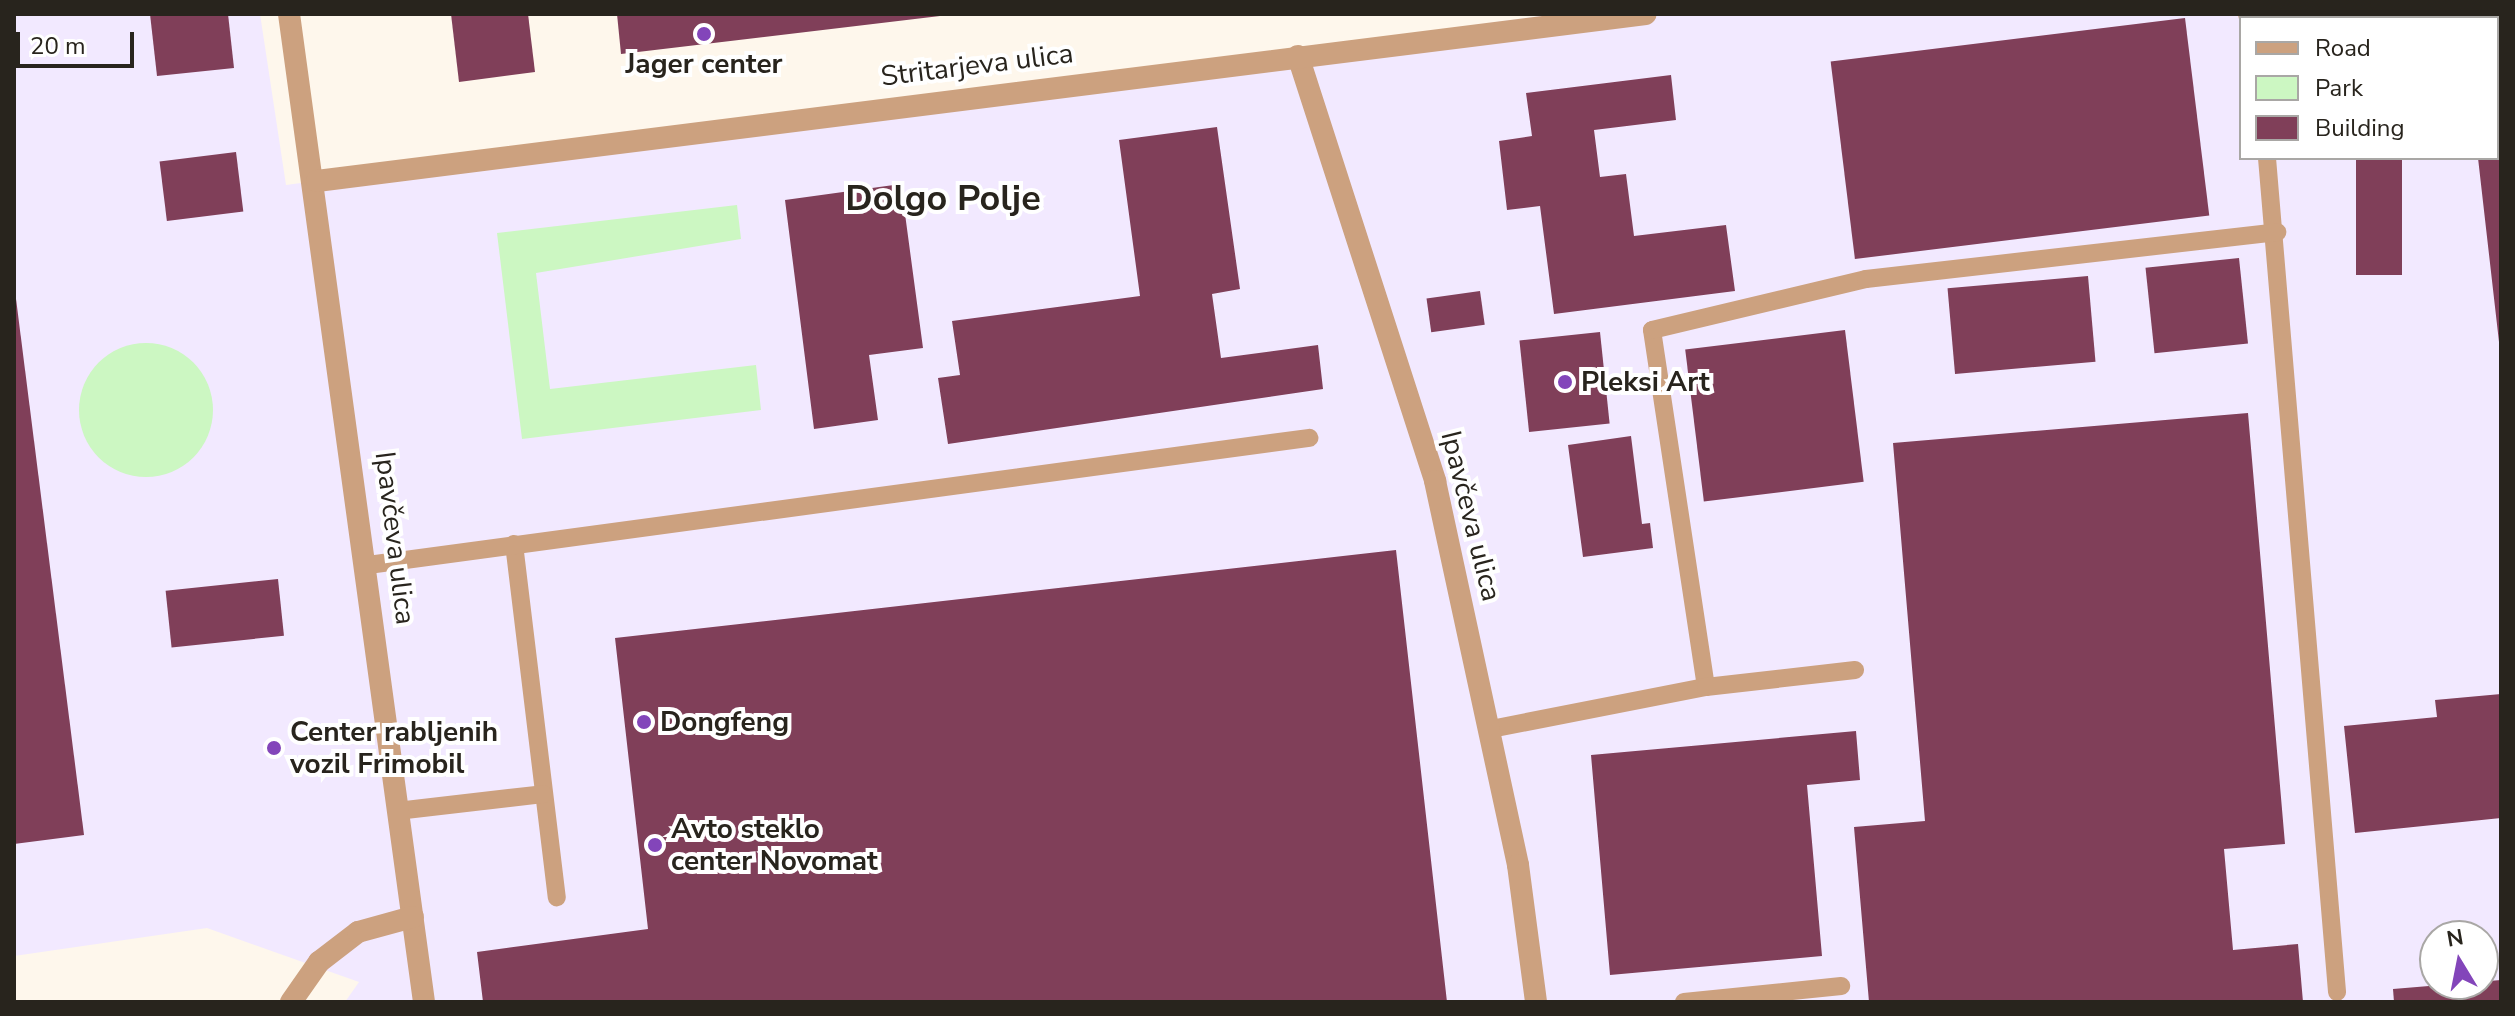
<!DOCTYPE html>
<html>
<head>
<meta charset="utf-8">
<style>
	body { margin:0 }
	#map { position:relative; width:2515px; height:1016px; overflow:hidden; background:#fef7ec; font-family:"Nunito Sans",sans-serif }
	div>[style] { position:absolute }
	.industrial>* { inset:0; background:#f2e9ff }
	.green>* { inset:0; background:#ccf7c2 }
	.round { border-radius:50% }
	.building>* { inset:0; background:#803f59; transform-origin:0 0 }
	.service>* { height:18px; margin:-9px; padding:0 9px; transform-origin:9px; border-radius:9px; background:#cca17f }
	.minor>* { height:22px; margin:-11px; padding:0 11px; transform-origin:11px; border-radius:11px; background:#cca17f }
	.dots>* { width:22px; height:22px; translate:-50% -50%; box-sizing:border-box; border:4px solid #fff; border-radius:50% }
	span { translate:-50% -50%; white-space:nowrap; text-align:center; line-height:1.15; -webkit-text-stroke:8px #fff; paint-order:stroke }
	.poi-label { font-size:28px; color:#28241d; font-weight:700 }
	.left { translate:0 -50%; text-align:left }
	.street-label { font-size:28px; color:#28241d }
	.district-label { font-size:36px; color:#28241d; font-weight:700 }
	.frame { position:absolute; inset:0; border:16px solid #28241d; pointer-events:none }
	.legend { position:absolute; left:2239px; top:16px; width:260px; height:144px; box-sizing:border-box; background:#fff; border:2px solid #a9a7a5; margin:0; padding:10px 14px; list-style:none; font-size:24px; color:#28241d }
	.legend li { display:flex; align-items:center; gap:16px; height:40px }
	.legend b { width:40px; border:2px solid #a9a7a5 }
	.north { position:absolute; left:2419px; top:920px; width:80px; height:80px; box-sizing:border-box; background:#fff; border:2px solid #a9a7a5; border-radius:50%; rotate:350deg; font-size:22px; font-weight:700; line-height:32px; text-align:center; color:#28241d }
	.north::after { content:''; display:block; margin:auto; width:28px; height:36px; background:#8345ba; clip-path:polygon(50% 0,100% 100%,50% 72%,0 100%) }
	.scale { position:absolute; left:16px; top:32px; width:118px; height:36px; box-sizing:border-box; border:4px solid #28241d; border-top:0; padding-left:10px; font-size:24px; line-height:28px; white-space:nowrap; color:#28241d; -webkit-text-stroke:6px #fff; paint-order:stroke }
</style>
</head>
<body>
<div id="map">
	<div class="industrial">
		<div style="clip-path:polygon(evenodd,14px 14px,260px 14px,286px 185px,1556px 14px,2501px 14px,2501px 1002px,345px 1002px,359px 982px,207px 928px,14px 956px,14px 14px,2241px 18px,2497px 18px,2497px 158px,2241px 158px,2241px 18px,14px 14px,2435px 936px,2483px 936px,2483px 984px,2435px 984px,2435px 936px)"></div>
	</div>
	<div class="green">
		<div style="clip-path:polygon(737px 205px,741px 239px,536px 273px,550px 389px,756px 365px,761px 410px,522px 439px,497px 233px)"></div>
		<div class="round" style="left:79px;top:343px;width:134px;height:134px"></div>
	</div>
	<div class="building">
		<div style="clip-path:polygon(150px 14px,228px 14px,234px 68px,157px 76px)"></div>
		<div style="clip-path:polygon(451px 14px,528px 14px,535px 72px,459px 82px)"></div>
		<div style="clip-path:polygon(617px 14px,940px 14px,940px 16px,621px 54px)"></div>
		<div style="left:2185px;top:18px;width:199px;height:357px;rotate:83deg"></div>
		<div style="clip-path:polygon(2497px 44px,2501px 44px,2499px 342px,2478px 158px,2497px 158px)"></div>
		<div style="clip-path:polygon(1671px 75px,1676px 120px,1594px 130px,1600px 177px,1626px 174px,1634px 236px,1726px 225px,1735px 291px,1554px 314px,1540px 206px,1507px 210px,1499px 141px,1532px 136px,1526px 93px)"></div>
		<div style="clip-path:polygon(1217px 127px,1240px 289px,1212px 294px,1221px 358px,1318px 345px,1323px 389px,948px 444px,938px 378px,960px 375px,952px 321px,1140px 296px,1119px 140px)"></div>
		<div style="left:236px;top:152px;width:60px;height:77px;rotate:83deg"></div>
		<div style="left:2356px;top:158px;width:46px;height:117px"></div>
		<div style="clip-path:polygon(901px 184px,923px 348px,869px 355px,878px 420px,814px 429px,785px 200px)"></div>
		<div style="left:2239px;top:258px;width:86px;height:94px;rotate:84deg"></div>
		<div style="left:2088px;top:276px;width:86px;height:141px;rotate:85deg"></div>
		<div style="clip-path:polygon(14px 283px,84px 835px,14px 844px)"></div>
		<div style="left:1480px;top:291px;width:34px;height:54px;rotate:82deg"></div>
		<div style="left:1845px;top:330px;width:153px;height:161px;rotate:83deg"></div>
		<div style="left:1600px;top:332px;width:92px;height:81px;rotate:84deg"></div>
		<div style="clip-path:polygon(2248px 413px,2285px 844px,2224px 849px,2233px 950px,2298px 944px,2303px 1002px,1869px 1002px,1854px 827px,1925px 821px,1893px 443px)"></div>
		<div style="clip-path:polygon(1631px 436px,1642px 524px,1650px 523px,1653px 548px,1583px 557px,1568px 445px)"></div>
		<div style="clip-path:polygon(1396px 550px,1447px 1002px,483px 1002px,477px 952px,648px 929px,615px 638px)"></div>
		<div style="left:278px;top:579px;width:57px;height:113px;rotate:84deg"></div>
		<div style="clip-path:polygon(2501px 694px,2501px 818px,2355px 833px,2344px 726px,2437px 717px,2435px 700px)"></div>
		<div style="clip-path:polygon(1856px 731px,1860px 780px,1807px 785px,1822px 956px,1610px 975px,1591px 755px)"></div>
		<div style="clip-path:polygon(2501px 980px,2501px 1002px,2394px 1002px,2393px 989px)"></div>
	</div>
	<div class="service">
		<div style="left:2247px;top:14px;width:4px;rotate:76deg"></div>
		<div style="left:2267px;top:158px;width:837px;rotate:85.2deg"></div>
		<div style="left:514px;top:544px;width:356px;rotate:83.1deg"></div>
		<div style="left:368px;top:565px;width:950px;rotate:-7.69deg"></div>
		<div style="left:1706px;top:687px;width:361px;rotate:-98.6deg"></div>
		<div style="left:1652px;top:330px;width:220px;rotate:-13.4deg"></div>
		<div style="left:1866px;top:279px;width:414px;rotate:-6.5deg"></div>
		<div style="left:1491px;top:729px;width:219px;rotate:-11.1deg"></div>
		<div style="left:1706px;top:687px;width:150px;rotate:-6.5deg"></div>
		<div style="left:397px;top:811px;width:147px;rotate:-6.6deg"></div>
		<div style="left:1684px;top:1002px;width:158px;rotate:-5.8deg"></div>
	</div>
	<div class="minor">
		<div style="left:289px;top:14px;width:997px;rotate:82.22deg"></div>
		<div style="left:1298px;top:56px;width:447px;rotate:72.1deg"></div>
		<div style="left:1435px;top:481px;width:393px;rotate:77.8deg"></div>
		<div style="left:1518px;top:865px;width:138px;rotate:82.5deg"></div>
		<div style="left:317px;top:181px;width:1339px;rotate:-7.16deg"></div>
		<div style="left:291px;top:1002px;width:49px;rotate:-55deg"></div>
		<div style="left:319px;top:962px;width:49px;rotate:-37.6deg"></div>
		<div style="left:358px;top:932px;width:57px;rotate:-15.3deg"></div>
	</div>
	<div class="dots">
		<div style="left:704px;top:34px;background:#8345ba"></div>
		<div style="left:1565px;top:382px;background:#8345ba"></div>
		<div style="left:644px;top:722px;background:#8345ba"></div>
		<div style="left:274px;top:748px;background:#8345ba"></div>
		<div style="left:655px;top:845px;background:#8345ba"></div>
	</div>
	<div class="poi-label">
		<span style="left:704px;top:64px">Jager center</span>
		<span class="left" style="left:1581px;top:382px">Pleksi Art</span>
		<span class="left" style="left:660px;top:722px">Dongfeng</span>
		<span class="left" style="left:290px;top:748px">Center rabljenih<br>vozil Frimobil</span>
		<span class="left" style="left:671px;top:845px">Avto steklo<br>center Novomat</span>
	</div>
	<div class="street-label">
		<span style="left:977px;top:65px;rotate:-7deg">Stritarjeva ulica</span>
		<span style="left:1471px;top:516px;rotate:76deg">Ipavčeva ulica</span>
		<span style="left:395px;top:538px;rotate:83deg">Ipavčeva ulica</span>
	</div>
	<div class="district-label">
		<span style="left:943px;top:199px">Dolgo Polje</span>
	</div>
	<div class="frame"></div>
	<ul class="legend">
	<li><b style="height:10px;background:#cca17f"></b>Road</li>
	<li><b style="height:22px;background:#ccf7c2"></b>Park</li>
	<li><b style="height:22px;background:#803f59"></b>Building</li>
	</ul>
	<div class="north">N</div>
	<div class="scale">20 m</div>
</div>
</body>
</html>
